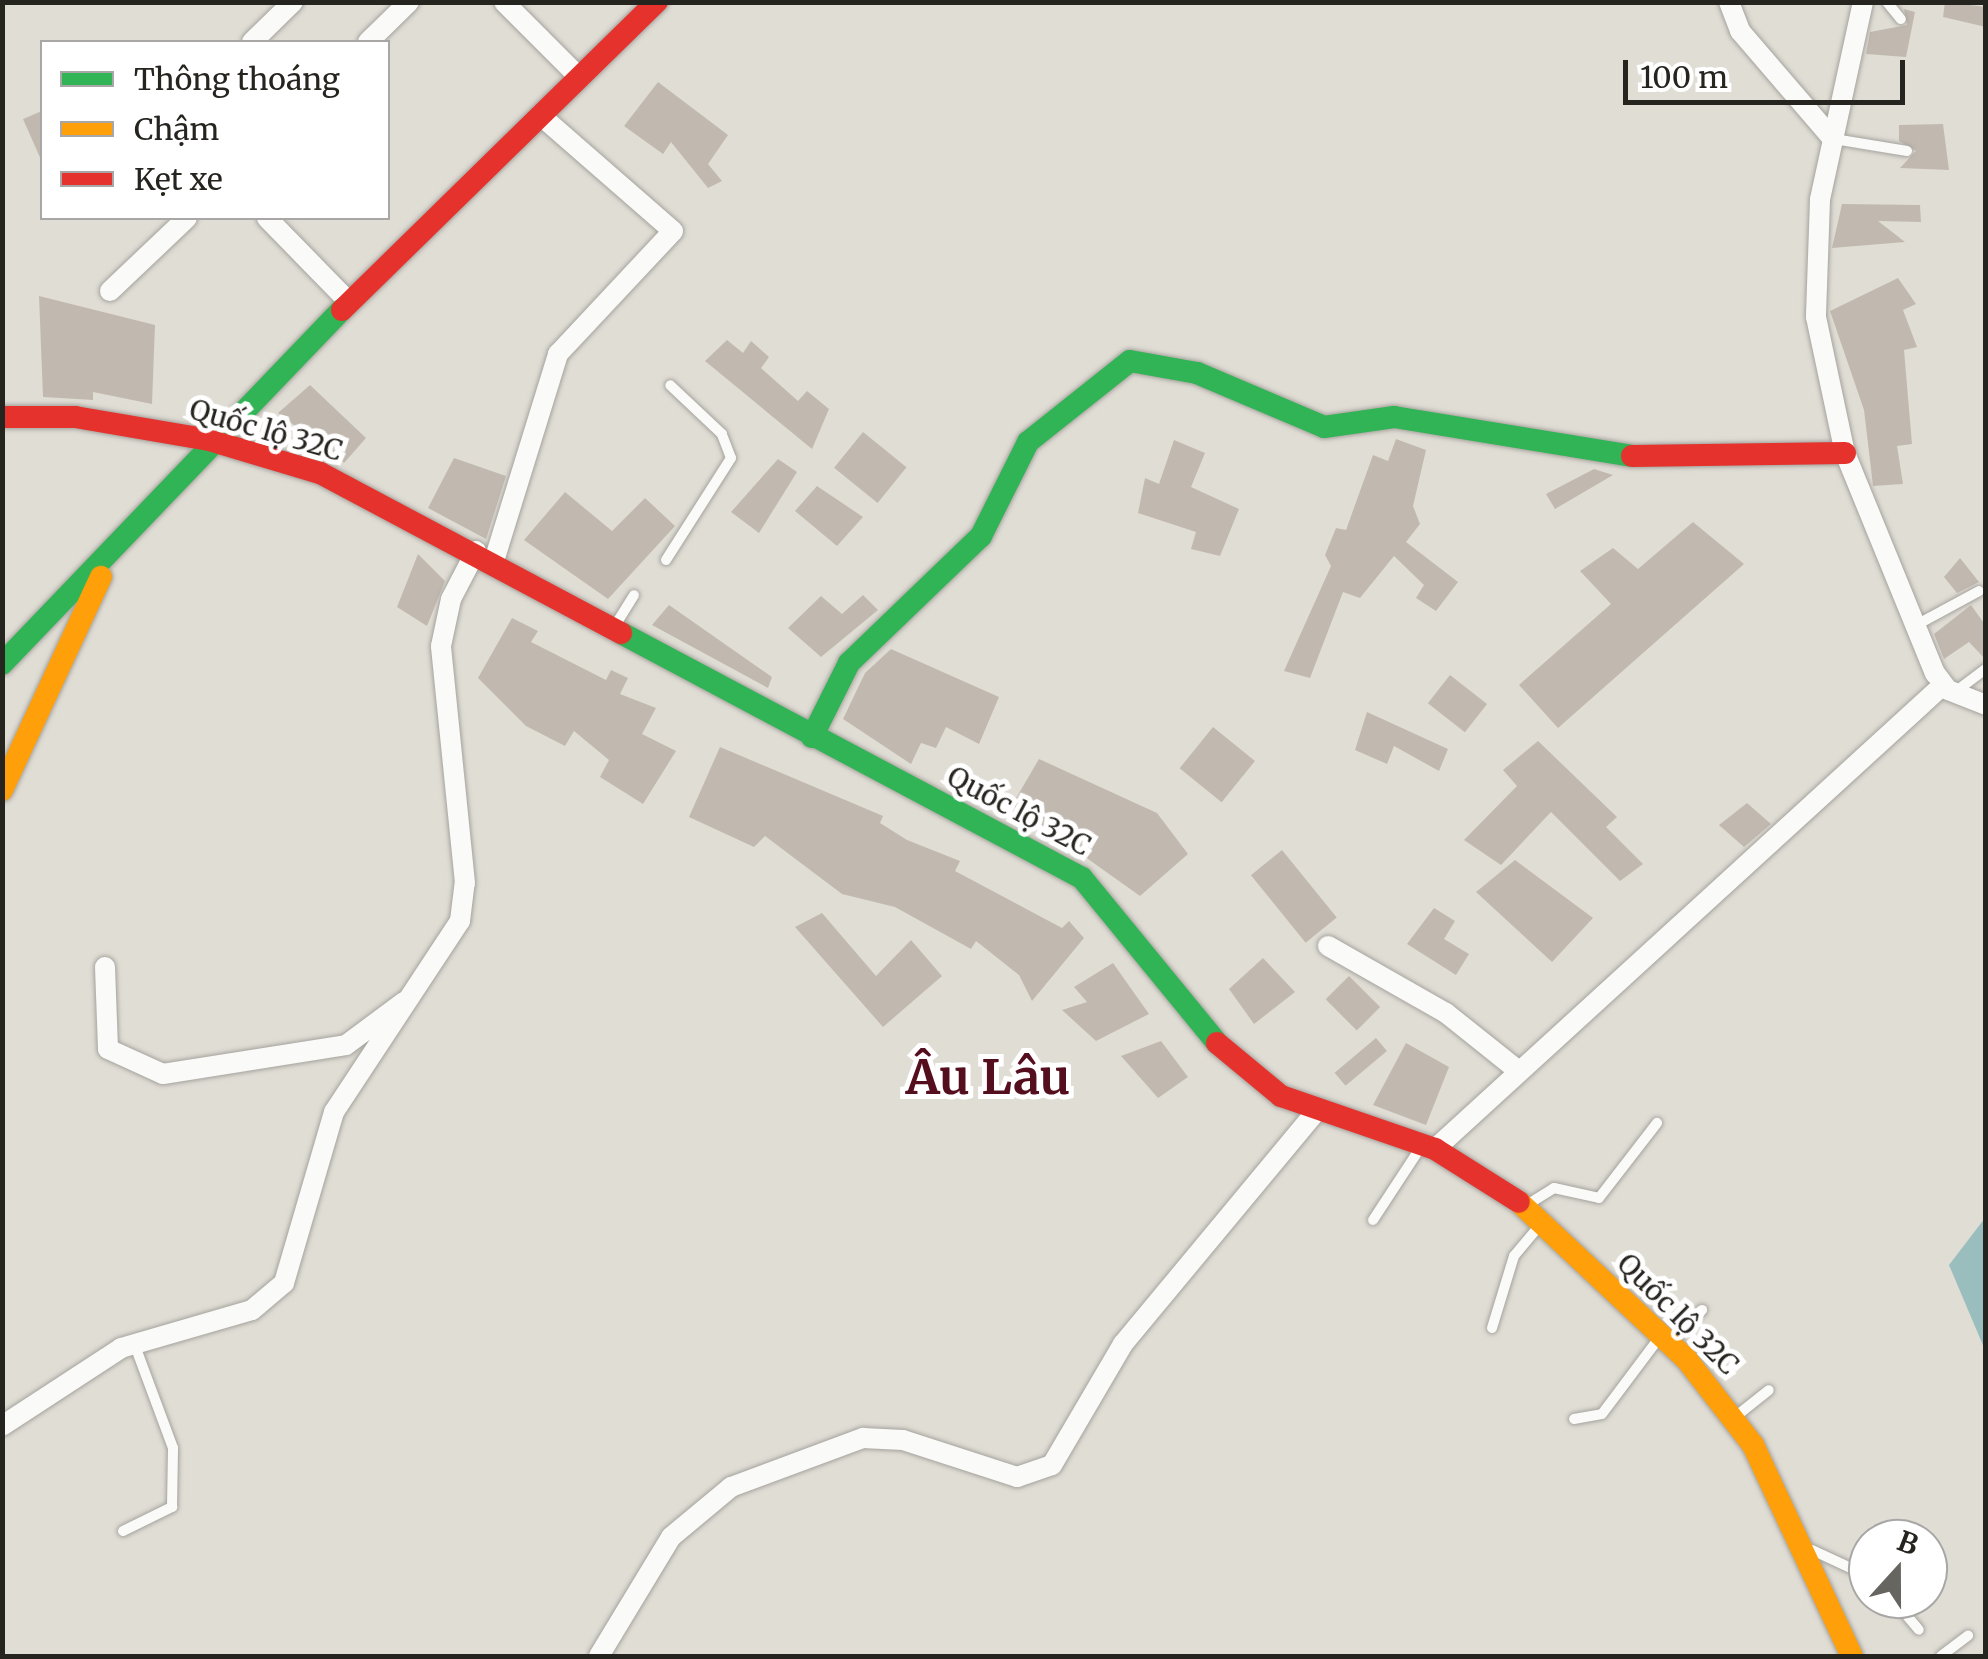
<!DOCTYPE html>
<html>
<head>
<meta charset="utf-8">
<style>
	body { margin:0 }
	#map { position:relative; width:1988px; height:1659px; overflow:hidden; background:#e0ddd5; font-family:Merriweather,serif }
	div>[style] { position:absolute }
	.water>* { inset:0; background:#9abebe }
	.building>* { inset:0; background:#c1b9b0; transform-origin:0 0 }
	.roads { filter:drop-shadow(0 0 2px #a5a39d) drop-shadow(0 0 2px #a5a39d) }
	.lane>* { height:10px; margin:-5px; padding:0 5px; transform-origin:5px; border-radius:5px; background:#fafaf9 }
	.street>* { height:20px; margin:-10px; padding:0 10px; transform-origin:10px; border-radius:10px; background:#fafaf9 }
	.fast>* { height:22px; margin:-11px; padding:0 11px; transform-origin:11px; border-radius:11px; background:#30b455 }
	.slow>* { height:22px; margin:-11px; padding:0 11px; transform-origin:11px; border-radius:11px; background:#ff9f0a }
	.jam>* { height:22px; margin:-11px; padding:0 11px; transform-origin:11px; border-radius:11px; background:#e5322d }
	span { translate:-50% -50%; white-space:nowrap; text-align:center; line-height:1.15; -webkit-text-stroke:10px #fff; paint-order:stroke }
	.street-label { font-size:28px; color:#26241f }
	.town-label { font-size:48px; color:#540e1e; font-weight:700 }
	.frame { position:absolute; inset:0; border:5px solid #26241f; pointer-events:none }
	.legend { position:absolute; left:40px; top:40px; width:350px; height:180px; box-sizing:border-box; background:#fff; border:2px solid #a8a7a5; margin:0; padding:12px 18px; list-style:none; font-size:30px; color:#26241f }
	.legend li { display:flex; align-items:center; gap:20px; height:50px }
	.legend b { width:50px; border:2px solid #a8a7a5 }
	.north { position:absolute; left:1848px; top:1519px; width:100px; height:100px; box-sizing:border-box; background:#fff; border:2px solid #a8a7a5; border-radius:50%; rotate:21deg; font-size:28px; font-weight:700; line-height:40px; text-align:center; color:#26241f }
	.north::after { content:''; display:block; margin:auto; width:35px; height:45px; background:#67655f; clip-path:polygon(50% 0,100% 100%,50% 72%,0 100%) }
	.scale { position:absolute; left:1623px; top:60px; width:282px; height:45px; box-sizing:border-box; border:5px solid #26241f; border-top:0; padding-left:12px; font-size:30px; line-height:35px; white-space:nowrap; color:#26241f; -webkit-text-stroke:8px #fff; paint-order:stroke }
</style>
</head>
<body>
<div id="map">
	<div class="water">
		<div style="clip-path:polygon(1985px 1218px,1985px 1350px,1949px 1265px)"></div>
	</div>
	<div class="building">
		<div style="clip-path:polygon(1945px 2px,1986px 7px,1986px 27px,1943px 17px)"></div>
		<div style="clip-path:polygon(1904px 9px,1915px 12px,1906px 57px,1866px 54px,1870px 32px,1907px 25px)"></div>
		<div style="clip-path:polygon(658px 82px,728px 135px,708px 164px,722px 181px,708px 188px,671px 142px,663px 154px,624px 126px)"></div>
		<div style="clip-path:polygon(42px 111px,42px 162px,23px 119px)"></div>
		<div style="clip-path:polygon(1943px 124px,1949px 170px,1900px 168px,1916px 151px,1899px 141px,1899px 125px)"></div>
		<div style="clip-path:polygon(1842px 204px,1920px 205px,1921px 222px,1878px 221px,1905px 242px,1832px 248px)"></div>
		<div style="clip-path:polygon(1898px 278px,1916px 304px,1903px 310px,1917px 347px,1904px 350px,1912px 444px,1897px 446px,1903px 484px,1873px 486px,1864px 410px,1830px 311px)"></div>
		<div style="clip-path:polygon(39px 296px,155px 325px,152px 404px,93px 392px,93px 400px,43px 397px)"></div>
		<div style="clip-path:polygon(727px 340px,743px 353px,751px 341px,769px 357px,761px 368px,798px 401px,807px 391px,829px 409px,812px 449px,705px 361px)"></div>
		<div style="clip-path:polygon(310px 385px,366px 438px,344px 463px,278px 413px)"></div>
		<div style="left:863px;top:432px;width:56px;height:46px;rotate:39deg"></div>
		<div style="clip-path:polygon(1396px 439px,1426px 450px,1413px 506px,1420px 524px,1406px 542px,1458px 582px,1436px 611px,1416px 598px,1424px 585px,1394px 556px,1360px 598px,1343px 592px,1310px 678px,1284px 671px,1331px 566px,1325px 555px,1336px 528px,1346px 530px,1373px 455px,1388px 461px)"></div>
		<div style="clip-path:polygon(1174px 440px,1205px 453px,1191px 487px,1239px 509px,1220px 556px,1191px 549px,1196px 532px,1138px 513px,1145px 478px,1159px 484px)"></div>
		<div style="clip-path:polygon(454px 458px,506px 476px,486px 539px,428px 508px)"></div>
		<div style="clip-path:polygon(778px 459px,797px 472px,759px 533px,731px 512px)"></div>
		<div style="clip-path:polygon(1594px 469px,1613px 475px,1555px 509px,1546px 494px)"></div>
		<div style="clip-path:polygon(817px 486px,863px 517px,837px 546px,795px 511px)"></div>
		<div style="clip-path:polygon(565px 492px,612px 531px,645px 498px,675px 526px,608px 599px,524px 540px)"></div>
		<div style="clip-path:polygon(1693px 522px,1744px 564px,1558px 728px,1519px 685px,1611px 604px,1580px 571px,1613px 548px,1638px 569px)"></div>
		<div style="clip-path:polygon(418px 554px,445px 581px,427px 626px,397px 607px)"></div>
		<div style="clip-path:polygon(1960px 558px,1979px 582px,1957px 593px,1944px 577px)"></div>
		<div style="clip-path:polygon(863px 595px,878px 610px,821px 657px,788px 628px,821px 596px,842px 614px)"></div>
		<div style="clip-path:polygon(669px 605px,772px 677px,768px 688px,652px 625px)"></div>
		<div style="clip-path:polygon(1971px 605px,1986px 626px,1986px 660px,1969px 642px,1944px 659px,1934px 634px)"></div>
		<div style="clip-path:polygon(512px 618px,538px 631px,531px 642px,606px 680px,611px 670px,628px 678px,620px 694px,656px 708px,642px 734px,676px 751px,643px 804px,600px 777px,609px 760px,574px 731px,565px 746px,526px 726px,478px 678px)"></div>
		<div style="clip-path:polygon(891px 649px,999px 697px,979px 744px,946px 727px,936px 748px,921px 743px,911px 764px,843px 719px,865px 673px)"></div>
		<div style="left:1450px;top:675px;width:47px;height:36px;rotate:38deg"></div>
		<div style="clip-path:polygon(1367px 712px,1448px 749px,1439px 771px,1394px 746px,1387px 764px,1355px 750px)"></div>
		<div style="left:1213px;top:727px;width:54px;height:53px;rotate:39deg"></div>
		<div style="clip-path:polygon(1538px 741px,1617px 817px,1606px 827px,1643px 864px,1620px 881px,1551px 812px,1501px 865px,1464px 840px,1517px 786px,1503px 770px)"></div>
		<div style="clip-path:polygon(720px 747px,883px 816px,880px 823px,907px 840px,960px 861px,955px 871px,1062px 928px,1069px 921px,1084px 938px,1032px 1001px,1019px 975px,976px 941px,971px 949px,895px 907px,842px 894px,765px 836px,754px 847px,689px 817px)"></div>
		<div style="clip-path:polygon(1039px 759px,1157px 813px,1188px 854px,1140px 896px,1012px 805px)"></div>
		<div style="clip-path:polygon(1747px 803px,1771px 824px,1744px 847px,1719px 825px)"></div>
		<div style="left:1282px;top:850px;width:87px;height:40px;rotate:51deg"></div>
		<div style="clip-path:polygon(1515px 860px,1593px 918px,1552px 962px,1476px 892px)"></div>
		<div style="clip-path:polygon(1434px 908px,1455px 921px,1444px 939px,1469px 954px,1456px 975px,1407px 944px)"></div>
		<div style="clip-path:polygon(822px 913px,876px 976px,911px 940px,942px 976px,883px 1027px,795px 927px)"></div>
		<div style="clip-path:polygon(1263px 958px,1295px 992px,1254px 1024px,1229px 989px)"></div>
		<div style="clip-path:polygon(1113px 963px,1149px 1014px,1096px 1041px,1062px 1010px,1087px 1002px,1074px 987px)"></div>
		<div style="left:1349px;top:976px;width:44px;height:33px;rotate:45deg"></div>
		<div style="left:1376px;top:1038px;width:17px;height:54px;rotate:50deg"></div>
		<div style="clip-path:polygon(1161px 1041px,1188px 1077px,1158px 1098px,1121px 1056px)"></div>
		<div style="clip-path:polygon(1406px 1043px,1449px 1067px,1426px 1125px,1373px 1105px)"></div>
	</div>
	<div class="roads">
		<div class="lane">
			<div style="left:1887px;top:2px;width:22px;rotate:51deg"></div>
			<div style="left:1834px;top:139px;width:74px;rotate:9.3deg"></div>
			<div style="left:666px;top:560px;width:121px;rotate:-57.5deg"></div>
			<div style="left:731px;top:458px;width:26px;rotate:-111deg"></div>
			<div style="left:722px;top:434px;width:71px;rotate:-136.7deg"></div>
			<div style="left:1920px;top:623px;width:67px;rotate:-28.5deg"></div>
			<div style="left:616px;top:624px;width:34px;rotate:-58deg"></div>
			<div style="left:1955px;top:692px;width:39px;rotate:-37deg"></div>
			<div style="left:1530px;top:1203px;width:28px;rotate:-32deg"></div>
			<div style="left:1554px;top:1188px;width:46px;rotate:12.5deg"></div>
			<div style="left:1599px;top:1198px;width:95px;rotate:-52.3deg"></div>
			<div style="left:1373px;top:1220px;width:84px;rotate:-56.7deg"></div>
			<div style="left:1492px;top:1328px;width:75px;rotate:-73deg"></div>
			<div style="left:1514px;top:1256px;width:39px;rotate:-50deg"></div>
			<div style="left:1671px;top:1341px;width:44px;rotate:-45deg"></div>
			<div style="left:1735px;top:1417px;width:43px;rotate:-38.5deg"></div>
			<div style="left:1574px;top:1419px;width:28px;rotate:-10deg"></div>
			<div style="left:1602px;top:1414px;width:95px;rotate:-53.1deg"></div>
			<div style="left:123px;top:1531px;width:55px;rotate:-26.1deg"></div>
			<div style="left:172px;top:1507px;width:59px;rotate:-89deg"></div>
			<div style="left:173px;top:1448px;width:112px;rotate:-110.4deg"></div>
			<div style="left:1812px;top:1550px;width:62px;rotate:24.9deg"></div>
			<div style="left:1893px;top:1599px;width:40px;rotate:50deg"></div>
			<div style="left:1941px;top:1656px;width:34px;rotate:-37deg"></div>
		</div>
		<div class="street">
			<div style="left:504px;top:2px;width:107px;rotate:45deg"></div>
			<div style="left:1729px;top:2px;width:31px;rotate:69deg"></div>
			<div style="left:1740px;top:31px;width:143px;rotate:49.3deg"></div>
			<div style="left:1863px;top:2px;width:203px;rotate:102.3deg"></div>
			<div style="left:1820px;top:200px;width:117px;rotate:92deg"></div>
			<div style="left:1816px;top:317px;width:139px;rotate:78deg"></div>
			<div style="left:1845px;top:453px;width:238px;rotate:67.8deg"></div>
			<div style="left:1935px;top:673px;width:21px;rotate:53deg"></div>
			<div style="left:1948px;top:690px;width:41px;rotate:21.5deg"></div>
			<div style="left:252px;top:42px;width:57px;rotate:-44.3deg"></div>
			<div style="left:368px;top:42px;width:57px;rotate:-44.3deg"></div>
			<div style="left:267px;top:218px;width:117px;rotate:45.7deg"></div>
			<div style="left:110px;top:291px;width:106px;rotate:-43.5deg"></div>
			<div style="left:494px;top:561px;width:217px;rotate:-72.8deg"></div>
			<div style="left:558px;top:354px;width:168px;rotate:-46.9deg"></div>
			<div style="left:673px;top:231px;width:175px;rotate:-138.9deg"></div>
			<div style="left:1328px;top:946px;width:136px;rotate:29.6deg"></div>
			<div style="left:1446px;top:1013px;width:88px;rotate:38.6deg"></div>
			<div style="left:105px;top:967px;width:82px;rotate:87.9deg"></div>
			<div style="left:108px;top:1049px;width:60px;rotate:24.4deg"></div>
			<div style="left:163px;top:1074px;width:185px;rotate:-9deg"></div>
			<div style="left:346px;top:1045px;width:72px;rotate:-36.6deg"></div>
			<div style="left:1435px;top:1149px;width:688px;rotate:-42.41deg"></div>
			<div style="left:2px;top:1426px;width:142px;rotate:-33.2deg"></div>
			<div style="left:121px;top:1348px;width:136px;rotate:-16.2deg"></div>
			<div style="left:252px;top:1310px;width:42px;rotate:-40.2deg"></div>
			<div style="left:284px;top:1283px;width:178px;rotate:-73.7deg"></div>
			<div style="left:334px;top:1112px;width:229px;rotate:-56.6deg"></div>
			<div style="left:460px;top:921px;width:38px;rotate:-83deg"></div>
			<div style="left:465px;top:883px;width:238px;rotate:-95.8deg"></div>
			<div style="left:441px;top:646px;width:48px;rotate:-78deg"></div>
			<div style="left:451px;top:599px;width:54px;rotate:-62.5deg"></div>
			<div style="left:599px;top:1656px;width:139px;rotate:-58.8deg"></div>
			<div style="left:671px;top:1537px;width:78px;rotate:-39.8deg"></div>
			<div style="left:731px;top:1487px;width:141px;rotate:-20.4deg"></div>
			<div style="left:863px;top:1438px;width:40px;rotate:2.9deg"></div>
			<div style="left:903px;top:1440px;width:120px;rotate:18deg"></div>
			<div style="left:1017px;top:1477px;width:37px;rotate:-19deg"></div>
			<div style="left:1052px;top:1465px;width:140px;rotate:-59.6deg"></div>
			<div style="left:1123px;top:1344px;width:305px;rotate:-50.3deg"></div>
		</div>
		<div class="fast">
			<div style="left:621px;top:633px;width:522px;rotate:27.99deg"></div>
			<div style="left:1082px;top:878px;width:213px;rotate:50.7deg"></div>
			<div style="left:2px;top:664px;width:491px;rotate:-46.2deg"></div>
			<div style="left:812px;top:737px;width:83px;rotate:-63.4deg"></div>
			<div style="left:849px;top:663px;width:183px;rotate:-43.9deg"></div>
			<div style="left:981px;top:536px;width:105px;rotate:-63.4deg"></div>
			<div style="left:1028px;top:442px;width:130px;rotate:-38.5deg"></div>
			<div style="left:1130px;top:361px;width:68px;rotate:10.2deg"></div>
			<div style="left:1197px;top:373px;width:138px;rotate:23deg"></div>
			<div style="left:1324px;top:427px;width:71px;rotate:-8.1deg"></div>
			<div style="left:1394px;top:417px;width:241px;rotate:9.3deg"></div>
		</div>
		<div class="slow">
			<div style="left:2px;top:790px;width:235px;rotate:-65.1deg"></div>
			<div style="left:1519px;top:1202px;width:231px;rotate:43.2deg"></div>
			<div style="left:1687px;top:1360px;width:108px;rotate:52.2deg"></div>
			<div style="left:1753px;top:1445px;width:233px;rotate:64.9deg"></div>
		</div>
		<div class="jam">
			<div style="left:342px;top:310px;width:441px;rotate:-44.4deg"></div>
			<div style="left:2px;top:417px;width:73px"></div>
			<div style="left:75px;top:417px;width:136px;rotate:9.7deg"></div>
			<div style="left:209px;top:440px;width:116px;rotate:16.6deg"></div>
			<div style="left:320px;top:473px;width:341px;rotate:28deg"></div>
			<div style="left:1632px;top:456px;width:213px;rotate:-0.8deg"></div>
			<div style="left:1217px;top:1043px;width:83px;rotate:39.6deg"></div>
			<div style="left:1281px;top:1096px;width:163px;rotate:19deg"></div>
			<div style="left:1435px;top:1149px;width:99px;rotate:32.2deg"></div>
		</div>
	</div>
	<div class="street-label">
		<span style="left:266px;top:430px;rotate:16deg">Quốc lộ 32C</span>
		<span style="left:1019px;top:811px;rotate:28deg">Quốc lộ 32C</span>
		<span style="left:1678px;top:1314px;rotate:45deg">Quốc lộ 32C</span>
	</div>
	<div class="town-label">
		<span style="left:988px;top:1078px">Âu Lâu</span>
	</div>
	<div class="frame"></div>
	<ul class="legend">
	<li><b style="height:12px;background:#30b455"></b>Thông thoáng</li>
	<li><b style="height:12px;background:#ff9f0a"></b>Chậm</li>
	<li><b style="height:12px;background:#e5322d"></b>Kẹt xe</li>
	</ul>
	<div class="north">B</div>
	<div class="scale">100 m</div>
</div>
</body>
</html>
